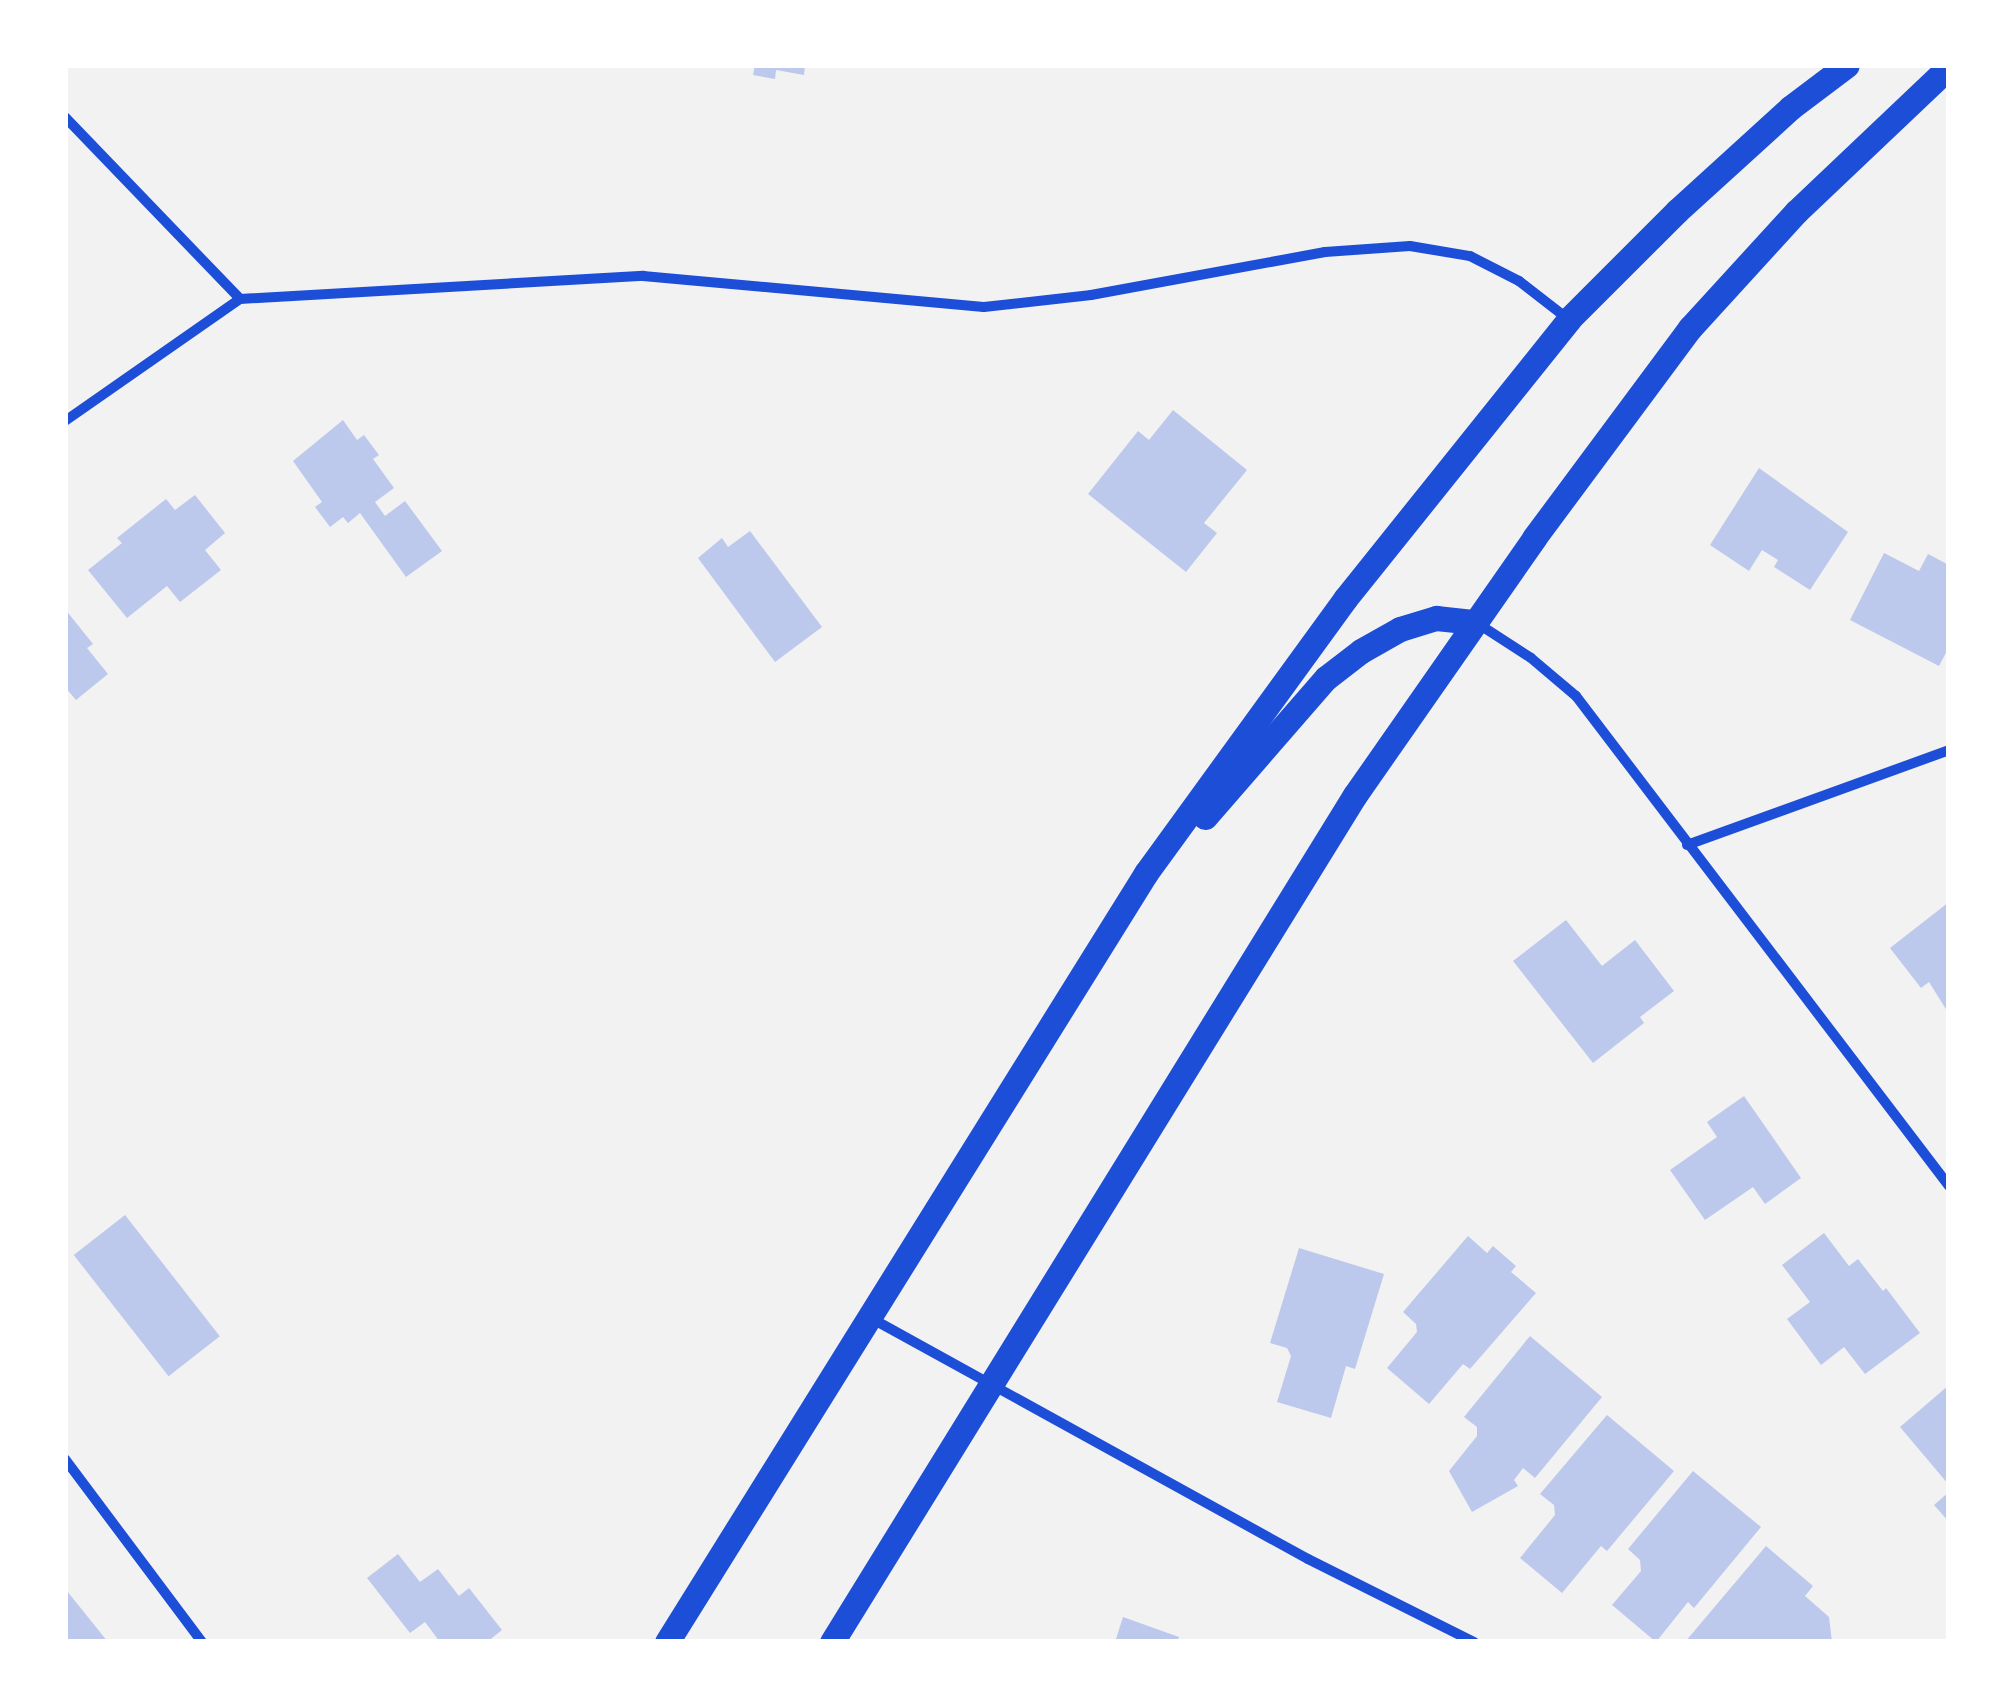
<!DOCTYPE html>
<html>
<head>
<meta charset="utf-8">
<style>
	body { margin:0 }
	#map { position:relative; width:2014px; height:1707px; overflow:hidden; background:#f2f2f2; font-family:"Asap Condensed",sans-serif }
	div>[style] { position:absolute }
	.building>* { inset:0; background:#bdc9ec; transform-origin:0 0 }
	.minor>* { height:10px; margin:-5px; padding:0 5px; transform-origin:5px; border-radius:5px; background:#1d4ed8 }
	.primary>* { height:25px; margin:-12.5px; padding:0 12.5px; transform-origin:12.5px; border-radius:12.5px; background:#1d4ed8 }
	span { translate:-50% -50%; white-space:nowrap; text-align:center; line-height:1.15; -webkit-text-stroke:10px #fff; paint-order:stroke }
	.frame { position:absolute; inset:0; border:68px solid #fff; pointer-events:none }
</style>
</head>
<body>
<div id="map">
	<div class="building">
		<div style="clip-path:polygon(755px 65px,805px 65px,804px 75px,776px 70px,775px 79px,753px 75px)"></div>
		<div style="clip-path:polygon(1173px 410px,1247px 470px,1204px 523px,1217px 533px,1186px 572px,1088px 494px,1138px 431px,1149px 440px)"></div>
		<div style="clip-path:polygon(343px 420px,357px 440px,364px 435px,379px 455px,373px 459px,394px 488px,375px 502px,385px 516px,405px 501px,442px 551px,406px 577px,360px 513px,348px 523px,343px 517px,330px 527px,315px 507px,322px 502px,293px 461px)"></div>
		<div style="clip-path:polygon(1759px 468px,1848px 532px,1810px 590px,1774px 567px,1778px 560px,1762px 550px,1749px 571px,1710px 545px)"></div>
		<div style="clip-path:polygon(195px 495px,225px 533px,205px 550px,221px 570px,180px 602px,167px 586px,127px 618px,88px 570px,122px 543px,117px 538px,166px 499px,175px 510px)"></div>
		<div style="clip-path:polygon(750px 531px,822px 627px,775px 662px,698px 558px,722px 538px,728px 547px)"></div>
		<div style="clip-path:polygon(1884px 553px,1919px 571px,1928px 554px,1949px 565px,1949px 647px,1939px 666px,1850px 620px)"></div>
		<div style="clip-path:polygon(65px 609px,93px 644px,87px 648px,108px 674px,76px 700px,65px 687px)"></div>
		<div style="clip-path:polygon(1949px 902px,1949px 1014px,1929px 982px,1921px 988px,1890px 948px)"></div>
		<div style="clip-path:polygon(1566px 920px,1602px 966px,1635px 940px,1674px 991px,1640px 1017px,1644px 1023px,1593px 1063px,1513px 961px)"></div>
		<div style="clip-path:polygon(1744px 1096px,1801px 1178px,1765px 1204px,1753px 1187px,1705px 1220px,1670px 1170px,1717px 1137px,1707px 1122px)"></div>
		<div style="left:125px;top:1215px;width:154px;height:65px;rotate:52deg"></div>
		<div style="clip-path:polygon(1824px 1233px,1849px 1266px,1858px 1259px,1883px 1291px,1886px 1288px,1920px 1333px,1865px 1374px,1844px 1347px,1821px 1365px,1787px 1319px,1810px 1302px,1782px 1265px)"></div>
		<div style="clip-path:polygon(1468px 1236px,1487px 1253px,1493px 1246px,1516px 1266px,1511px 1272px,1536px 1293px,1470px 1369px,1463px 1364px,1429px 1404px,1387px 1368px,1417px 1332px,1416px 1324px,1403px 1312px)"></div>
		<div style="clip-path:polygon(1299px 1248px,1384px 1274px,1355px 1369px,1346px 1366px,1331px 1418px,1277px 1402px,1291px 1356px,1287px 1348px,1270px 1343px)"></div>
		<div style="clip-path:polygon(1530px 1336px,1602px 1397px,1535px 1478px,1523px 1468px,1514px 1480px,1518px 1486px,1472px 1512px,1449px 1471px,1477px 1436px,1477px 1427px,1464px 1417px)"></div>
		<div style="clip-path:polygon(1949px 1385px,1949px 1485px,1900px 1427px)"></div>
		<div style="clip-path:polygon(1607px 1415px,1674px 1471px,1607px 1551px,1601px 1546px,1562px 1593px,1520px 1558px,1555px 1515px,1554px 1505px,1540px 1494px)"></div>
		<div style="clip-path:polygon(1693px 1471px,1761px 1527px,1694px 1608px,1688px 1602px,1656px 1642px,1612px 1605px,1641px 1571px,1640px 1560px,1628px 1549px)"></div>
		<div style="clip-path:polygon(1949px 1492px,1949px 1522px,1934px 1505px)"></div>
		<div style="clip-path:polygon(1766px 1546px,1813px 1586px,1805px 1596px,1829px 1617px,1832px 1642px,1685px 1642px)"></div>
		<div style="clip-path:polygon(398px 1554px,420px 1582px,438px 1569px,459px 1596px,469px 1588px,502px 1630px,487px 1642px,440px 1642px,425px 1622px,410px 1633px,367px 1578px)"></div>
		<div style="clip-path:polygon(67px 1591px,108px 1642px,65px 1642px)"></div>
		<div style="clip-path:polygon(1123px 1617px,1179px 1637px,1177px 1642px,1115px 1642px)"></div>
	</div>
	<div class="minor">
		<div style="left:65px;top:117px;width:252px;rotate:46.1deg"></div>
		<div style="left:65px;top:421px;width:213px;rotate:-34.9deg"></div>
		<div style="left:240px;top:299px;width:404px;rotate:-3.3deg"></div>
		<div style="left:643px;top:276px;width:342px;rotate:5.2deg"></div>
		<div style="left:984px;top:307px;width:108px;rotate:-6.4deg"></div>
		<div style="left:1091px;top:295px;width:238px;rotate:-10.4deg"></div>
		<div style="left:1325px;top:252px;width:85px;rotate:-4deg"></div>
		<div style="left:1410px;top:246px;width:61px;rotate:9.5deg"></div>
		<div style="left:1470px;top:256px;width:55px;rotate:27deg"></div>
		<div style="left:1519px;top:281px;width:62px;rotate:37.8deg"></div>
		<div style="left:1477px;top:623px;width:64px;rotate:32.9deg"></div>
		<div style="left:1531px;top:658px;width:59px;rotate:40.2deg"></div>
		<div style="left:1576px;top:696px;width:616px;rotate:52.72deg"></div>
		<div style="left:1687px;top:845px;width:279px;rotate:-19.9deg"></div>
		<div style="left:869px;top:1317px;width:501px;rotate:28.87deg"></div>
		<div style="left:1308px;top:1559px;width:186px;rotate:26.6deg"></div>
		<div style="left:65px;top:1459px;width:229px;rotate:53.2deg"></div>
	</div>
	<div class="primary">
		<div style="left:1205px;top:817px;width:184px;rotate:-49deg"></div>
		<div style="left:1326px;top:678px;width:44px;rotate:-37.6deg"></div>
		<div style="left:1361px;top:651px;width:45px;rotate:-29.4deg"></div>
		<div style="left:1400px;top:629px;width:38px;rotate:-17deg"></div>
		<div style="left:1436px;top:618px;width:39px;rotate:6deg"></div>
		<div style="left:667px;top:1642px;width:906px;rotate:-58.08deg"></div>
		<div style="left:1146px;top:873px;width:339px;rotate:-54deg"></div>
		<div style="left:1345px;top:599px;width:359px;rotate:-51.3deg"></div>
		<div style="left:1569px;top:319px;width:153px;rotate:-45deg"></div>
		<div style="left:1677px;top:211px;width:153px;rotate:-42.3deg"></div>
		<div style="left:1790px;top:108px;width:71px;rotate:-37deg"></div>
		<div style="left:832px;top:1642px;width:995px;rotate:-58.31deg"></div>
		<div style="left:1355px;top:795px;width:313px;rotate:-55.1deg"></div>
		<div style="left:1534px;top:538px;width:262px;rotate:-53.4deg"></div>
		<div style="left:1690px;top:328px;width:157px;rotate:-47.6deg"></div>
		<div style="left:1796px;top:212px;width:211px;rotate:-43.5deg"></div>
	</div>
	<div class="frame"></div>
</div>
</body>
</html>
